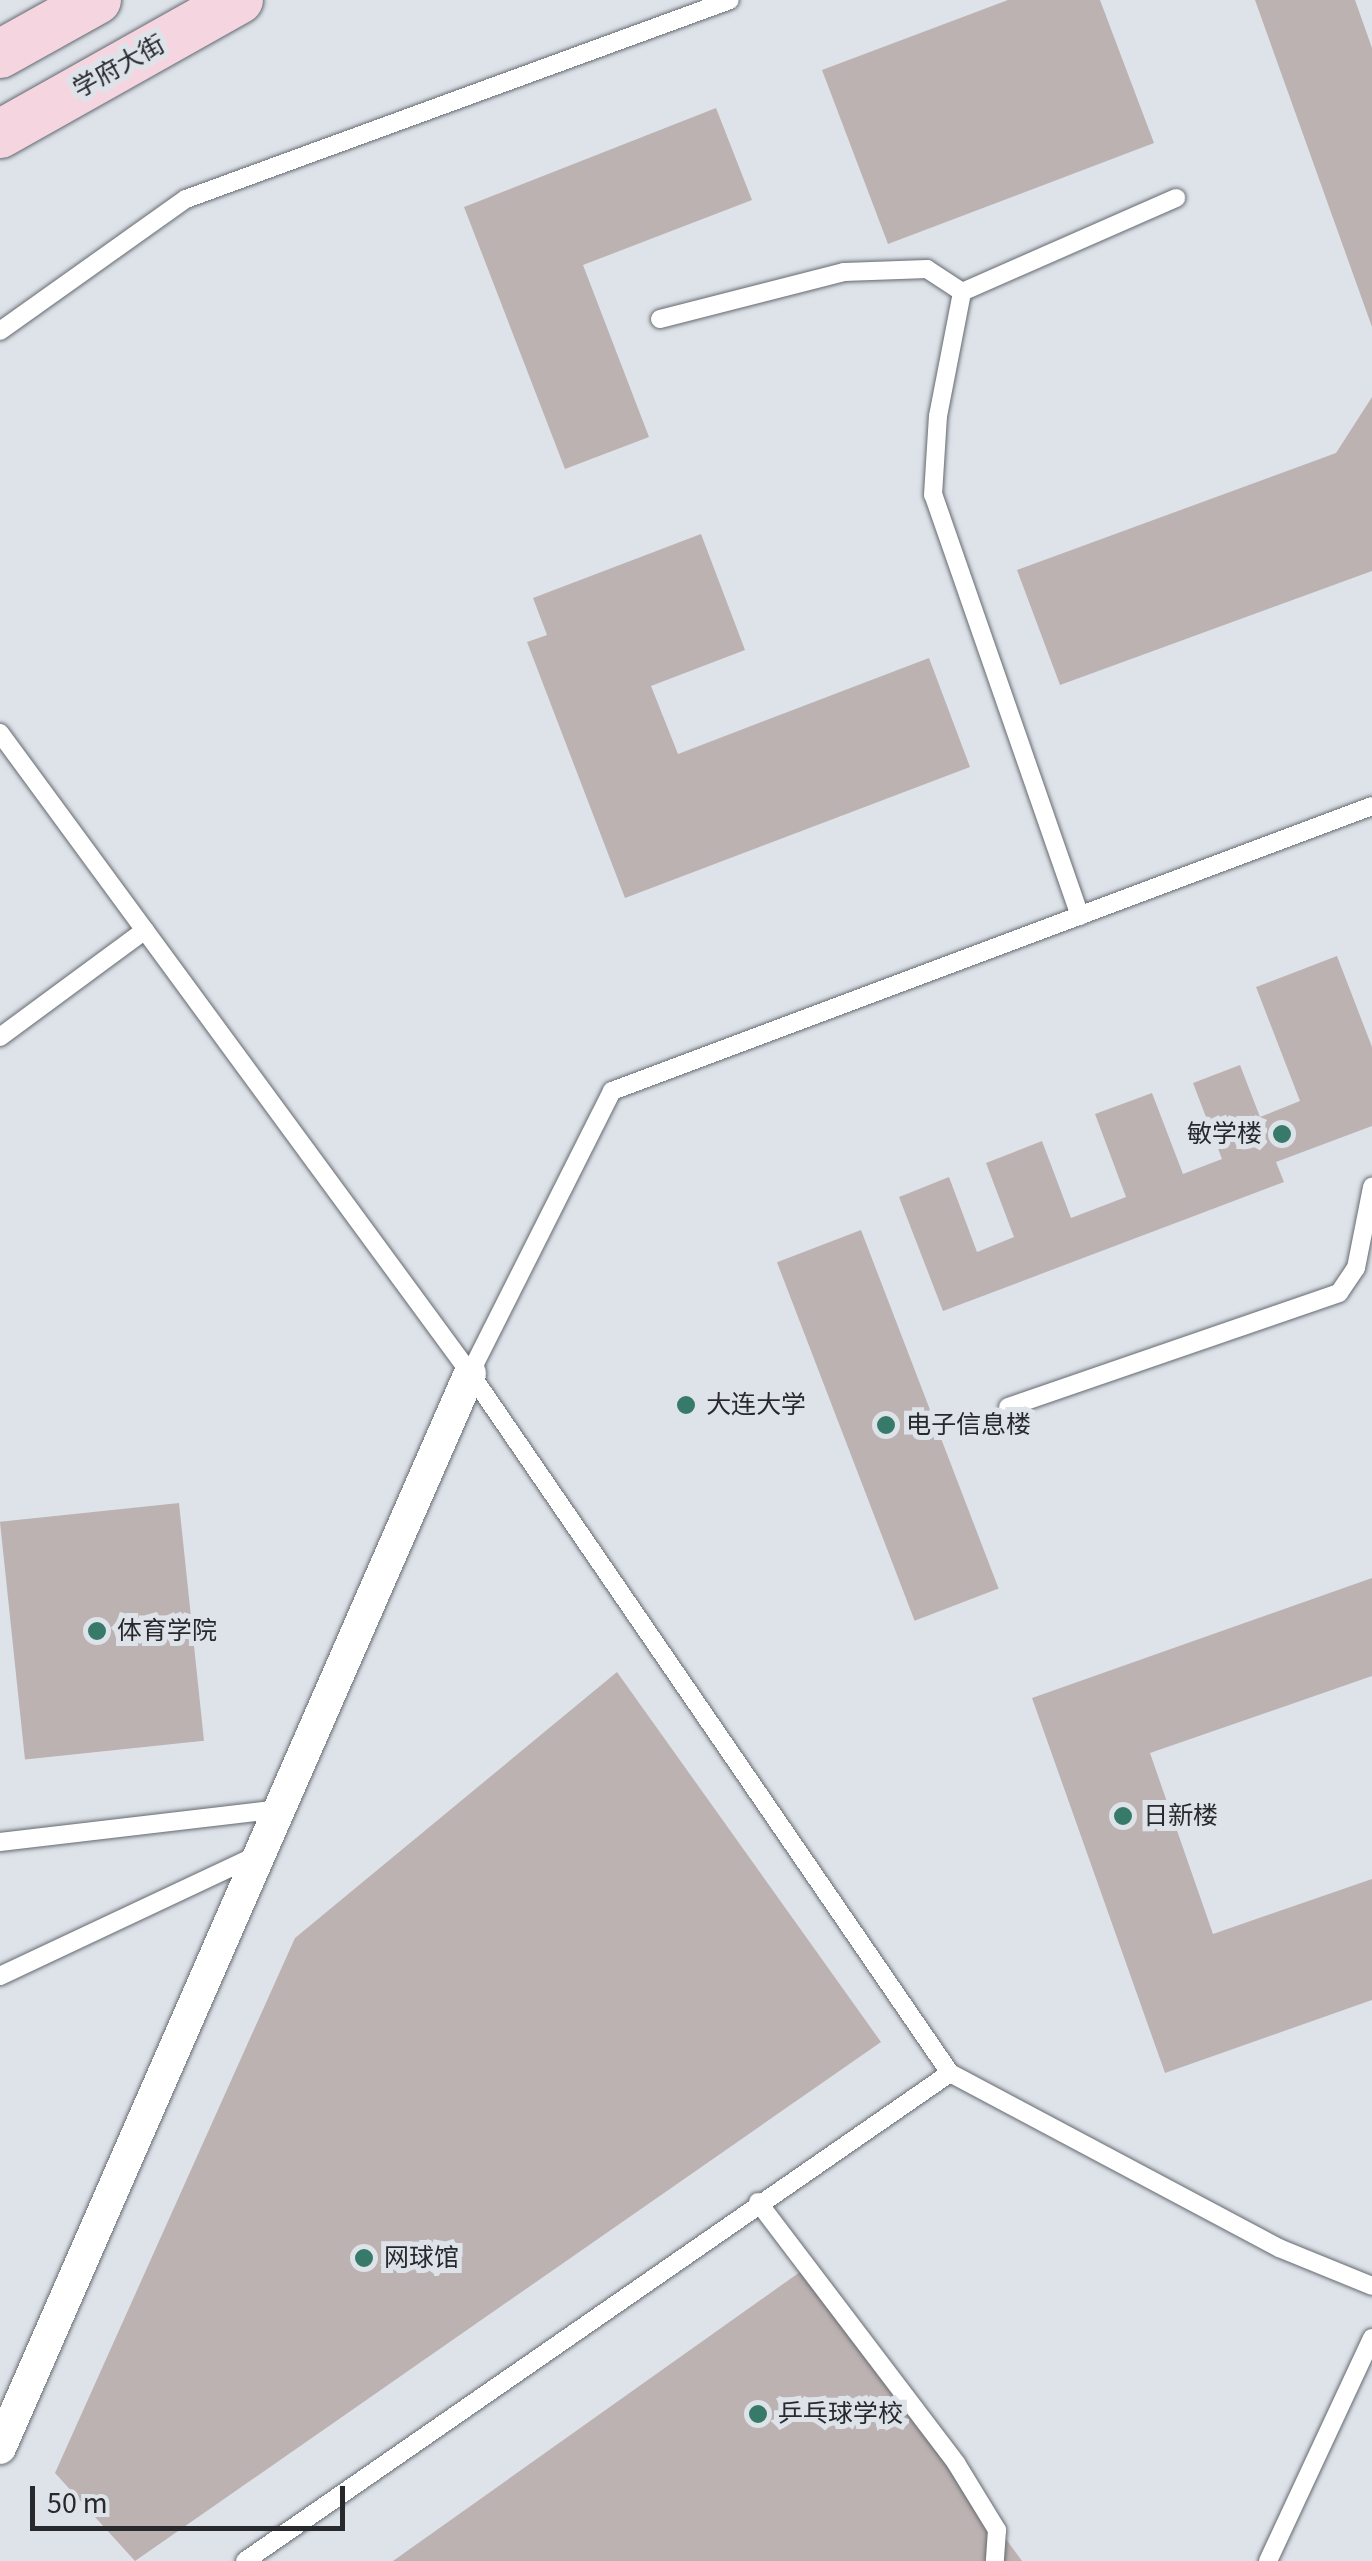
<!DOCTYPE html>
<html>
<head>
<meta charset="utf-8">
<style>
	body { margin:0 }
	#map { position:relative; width:1372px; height:2561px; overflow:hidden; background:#dee3ea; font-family:"Source Sans 3","Noto Sans SC",sans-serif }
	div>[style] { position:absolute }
	.building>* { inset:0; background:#bcb2b1; transform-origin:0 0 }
	.roads { filter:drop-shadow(0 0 2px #656a70) drop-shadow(0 0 2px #656a70) }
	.service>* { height:18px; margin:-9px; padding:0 9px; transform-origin:9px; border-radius:9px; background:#fff }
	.minor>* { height:32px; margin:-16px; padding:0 16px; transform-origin:16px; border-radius:16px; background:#fff }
	.secondary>* { height:48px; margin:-24px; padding:0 24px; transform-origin:24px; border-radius:24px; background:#f5d6e0 }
	.dots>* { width:28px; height:28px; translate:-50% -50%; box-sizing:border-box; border:5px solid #dee3ea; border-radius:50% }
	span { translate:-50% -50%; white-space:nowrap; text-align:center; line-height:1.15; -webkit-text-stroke:10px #dee3ea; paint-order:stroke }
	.street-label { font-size:25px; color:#27292c }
	.poi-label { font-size:25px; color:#27292c }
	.right { translate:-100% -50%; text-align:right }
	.left { translate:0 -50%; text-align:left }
	.scale { position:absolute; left:30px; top:2486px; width:315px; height:45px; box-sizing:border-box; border:5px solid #27292c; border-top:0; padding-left:12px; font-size:30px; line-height:35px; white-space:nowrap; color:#27292c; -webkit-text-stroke:8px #dee3ea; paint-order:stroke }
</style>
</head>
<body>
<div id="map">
	<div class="building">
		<div style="clip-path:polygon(1008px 0,1100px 0,1154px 143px,888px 244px,822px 70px)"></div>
		<div style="clip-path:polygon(1255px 0,1355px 0,1372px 48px,1372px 327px)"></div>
		<div style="clip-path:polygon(716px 108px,752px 200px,583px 265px,649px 437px,565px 469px,464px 207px)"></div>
		<div style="clip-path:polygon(1372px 397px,1372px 571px,1060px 685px,1017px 570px,1336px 453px)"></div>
		<div style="clip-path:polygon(701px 534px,745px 650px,651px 686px,678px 754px,929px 658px,970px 767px,625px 898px,527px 642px,547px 635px,533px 598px)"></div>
		<div style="clip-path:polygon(1337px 956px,1372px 1047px,1372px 1126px,1276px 1162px,1284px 1182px,943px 1311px,899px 1197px,949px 1177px,977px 1252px,1014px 1237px,986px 1163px,1042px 1141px,1071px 1218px,1126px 1197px,1095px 1114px,1152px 1093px,1183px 1174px,1222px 1159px,1193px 1083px,1240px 1065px,1260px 1117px,1300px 1101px,1256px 987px)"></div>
		<div style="left:861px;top:1230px;width:384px;height:90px;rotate:69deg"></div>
		<div style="left:179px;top:1503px;width:239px;height:180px;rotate:84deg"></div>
		<div style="clip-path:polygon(1372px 1578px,1372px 1676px,1150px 1753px,1213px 1934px,1372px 1879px,1372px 2000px,1165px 2073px,1032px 1698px)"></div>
		<div style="clip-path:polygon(617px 1672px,881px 2042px,135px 2561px,55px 2473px,295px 1938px)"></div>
		<div style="clip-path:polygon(807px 2267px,1022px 2561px,393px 2561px)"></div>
	</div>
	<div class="roads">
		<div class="service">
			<div style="left:660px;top:319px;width:190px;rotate:-14.3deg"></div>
			<div style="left:844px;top:272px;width:83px;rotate:-2.1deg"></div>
			<div style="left:927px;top:269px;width:42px;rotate:33.3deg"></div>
			<div style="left:0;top:331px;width:228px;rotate:-35.4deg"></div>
			<div style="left:186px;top:199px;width:579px;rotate:-20.09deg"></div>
			<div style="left:0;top:733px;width:794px;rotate:53.71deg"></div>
			<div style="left:1372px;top:806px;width:812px;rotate:159.44deg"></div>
			<div style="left:612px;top:1091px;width:316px;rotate:116.7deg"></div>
			<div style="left:470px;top:1373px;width:849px;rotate:55.56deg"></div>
			<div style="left:950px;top:2073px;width:373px;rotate:28deg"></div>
			<div style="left:1279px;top:2248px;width:100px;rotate:22.2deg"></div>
			<div style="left:1080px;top:916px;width:446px;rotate:-109.2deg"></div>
			<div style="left:933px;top:495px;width:79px;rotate:-86.4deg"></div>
			<div style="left:938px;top:416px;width:126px;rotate:-79deg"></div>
			<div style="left:962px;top:292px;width:234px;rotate:-23.7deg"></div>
			<div style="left:0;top:1037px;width:180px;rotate:-36.4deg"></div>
			<div style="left:1008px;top:1407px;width:350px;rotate:-19deg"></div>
			<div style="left:1339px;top:1293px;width:30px;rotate:-56deg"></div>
			<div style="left:1356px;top:1268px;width:83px;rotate:-78.8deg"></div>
			<div style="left:0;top:1842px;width:274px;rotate:-6.7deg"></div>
			<div style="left:0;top:1976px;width:277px;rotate:-25.2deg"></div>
			<div style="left:758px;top:2202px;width:328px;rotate:52.8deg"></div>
			<div style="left:956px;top:2463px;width:79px;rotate:58.5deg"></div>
			<div style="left:997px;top:2530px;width:31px;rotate:94deg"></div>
			<div style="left:245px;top:2561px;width:857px;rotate:-34.69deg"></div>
			<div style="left:1268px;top:2561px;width:246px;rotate:-65deg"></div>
		</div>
		<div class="minor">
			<div style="left:0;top:2448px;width:1173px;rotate:-66.38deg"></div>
		</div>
		<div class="secondary">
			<div style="left:0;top:54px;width:111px;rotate:-29.1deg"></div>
			<div style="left:0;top:134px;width:274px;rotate:-29.3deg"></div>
		</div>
	</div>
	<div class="dots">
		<div style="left:1282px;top:1134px;background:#387a6a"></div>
		<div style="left:686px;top:1405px;background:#387a6a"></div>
		<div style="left:886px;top:1425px;background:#387a6a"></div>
		<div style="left:97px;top:1631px;background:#387a6a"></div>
		<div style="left:1123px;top:1816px;background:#387a6a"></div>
		<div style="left:364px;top:2258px;background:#387a6a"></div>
		<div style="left:758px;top:2414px;background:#387a6a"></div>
	</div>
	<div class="street-label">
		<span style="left:119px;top:67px;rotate:-29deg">学府大街</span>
	</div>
	<div class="poi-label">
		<span class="right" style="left:1262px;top:1134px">敏学楼</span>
		<span class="left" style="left:706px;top:1405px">大连大学</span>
		<span class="left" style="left:906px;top:1425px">电子信息楼</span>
		<span class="left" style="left:117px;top:1631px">体育学院</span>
		<span class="left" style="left:1143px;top:1816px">日新楼</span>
		<span class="left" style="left:384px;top:2258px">网球馆</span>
		<span class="left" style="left:778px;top:2414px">乒乓球学校</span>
	</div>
	<div class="scale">50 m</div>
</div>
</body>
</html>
